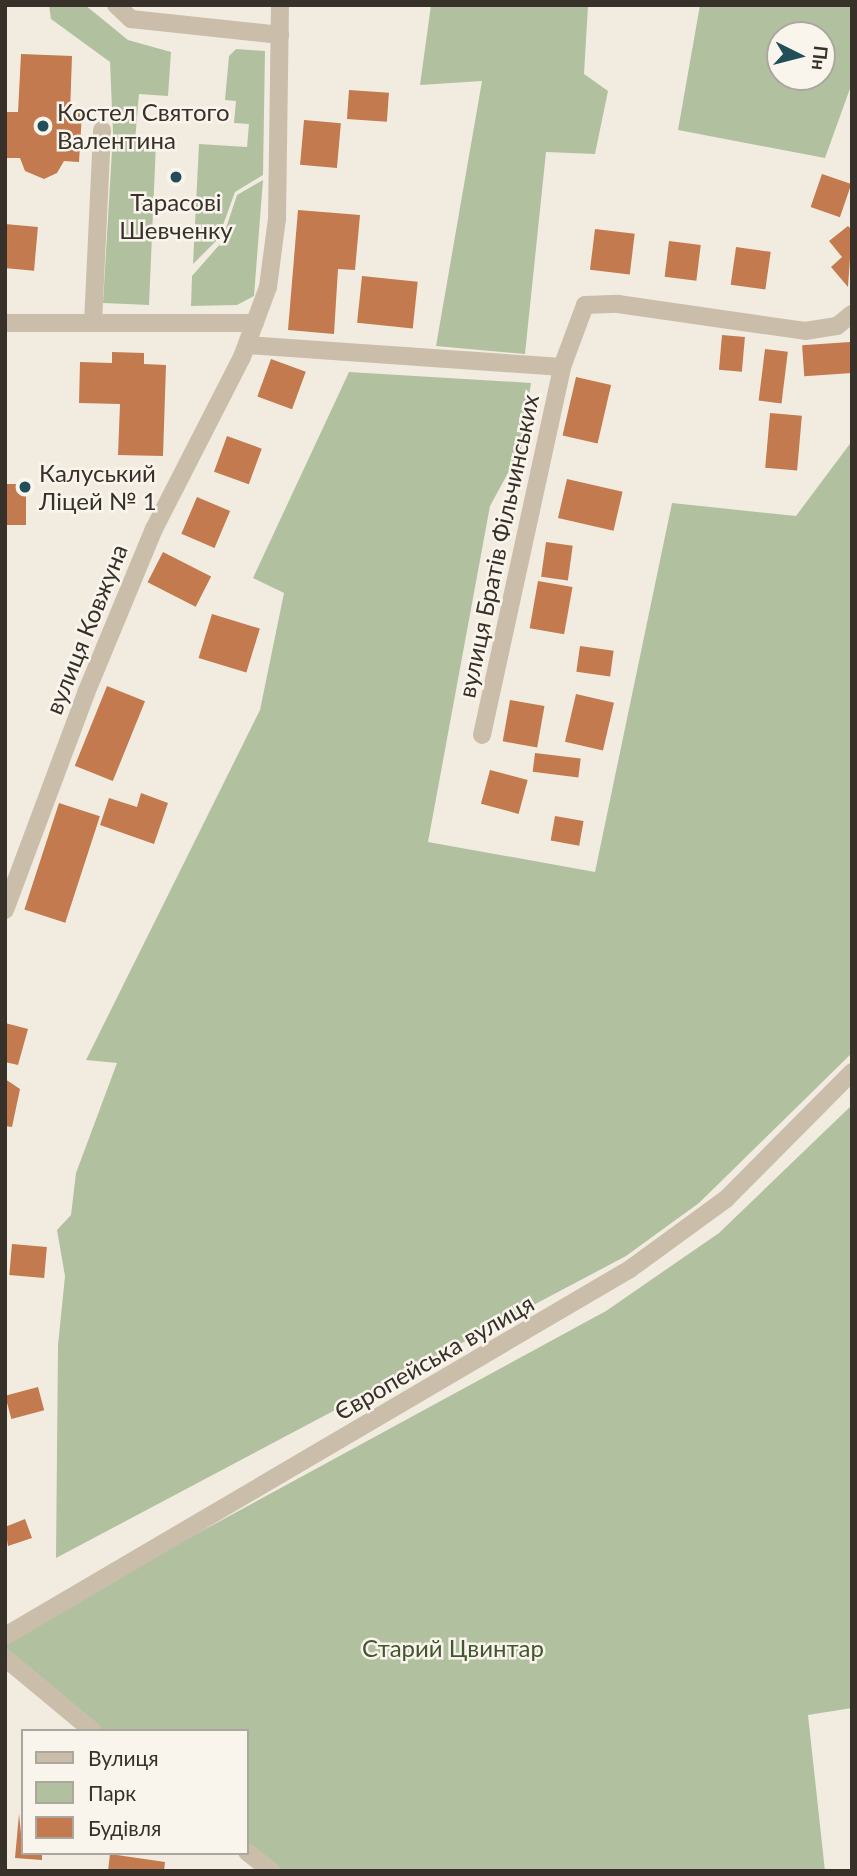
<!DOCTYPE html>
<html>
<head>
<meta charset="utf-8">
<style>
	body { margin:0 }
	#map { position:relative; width:857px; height:1876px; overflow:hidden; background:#f2ece0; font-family:Lato,sans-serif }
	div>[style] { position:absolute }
	.green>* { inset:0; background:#b1c1a0 }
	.building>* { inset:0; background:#c27a4e; transform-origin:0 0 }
	.minor>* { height:18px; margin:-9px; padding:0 9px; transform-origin:9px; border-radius:9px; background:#cabeab }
	.dots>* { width:19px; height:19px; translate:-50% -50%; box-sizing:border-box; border:4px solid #faf5ec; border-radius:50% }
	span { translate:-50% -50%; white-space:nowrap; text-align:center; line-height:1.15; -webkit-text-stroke:5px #faf5ec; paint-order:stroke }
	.poi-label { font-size:24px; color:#38312a }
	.left { translate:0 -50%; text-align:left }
	.street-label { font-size:24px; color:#38312a }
	.park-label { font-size:24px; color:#42562f }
	.frame { position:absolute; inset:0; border:7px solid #38312a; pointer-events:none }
	.legend { position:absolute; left:21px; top:1729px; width:228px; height:126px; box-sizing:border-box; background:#faf5ec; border:2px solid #aca79e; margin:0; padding:9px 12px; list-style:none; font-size:21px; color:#38312a }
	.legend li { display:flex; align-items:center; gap:14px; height:35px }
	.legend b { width:35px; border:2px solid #aca79e }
	.north { position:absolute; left:766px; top:21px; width:70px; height:70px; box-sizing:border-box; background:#faf5ec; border:2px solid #aca79e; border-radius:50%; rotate:96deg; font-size:19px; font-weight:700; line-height:28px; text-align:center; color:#38312a }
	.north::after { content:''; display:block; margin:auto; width:24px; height:32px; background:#214e59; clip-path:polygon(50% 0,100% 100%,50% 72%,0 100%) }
</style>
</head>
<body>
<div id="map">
	<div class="green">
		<div style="clip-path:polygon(49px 5px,85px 5px,128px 40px,171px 52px,168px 96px,139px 94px,135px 141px,156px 143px,149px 305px,103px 303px,113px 133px,110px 62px,51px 19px)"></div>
		<div style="clip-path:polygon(431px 5px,588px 6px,584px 74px,608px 91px,595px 154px,546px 152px,525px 354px,436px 346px,482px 81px,420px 85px)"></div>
		<div style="clip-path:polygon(evenodd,700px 5px,852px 5px,852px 83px,825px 158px,678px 130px,700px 5px,780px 35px,822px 35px,822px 77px,780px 77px,780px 35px)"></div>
		<div style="clip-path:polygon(236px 49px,265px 51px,263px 175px,235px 192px,218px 239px,193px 264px,199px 144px,247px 147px,249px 124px,234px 123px,236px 101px,225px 100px,229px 56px)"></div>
		<div style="clip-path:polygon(263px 180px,254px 296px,237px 305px,191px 306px,192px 276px,221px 243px,237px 195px)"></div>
		<div style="clip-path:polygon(349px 372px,531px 383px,521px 449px,490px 506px,428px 842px,595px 872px,672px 503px,796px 516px,852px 441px,852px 1053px,699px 1203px,626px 1256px,56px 1558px,58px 1345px,65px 1276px,57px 1230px,71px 1215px,76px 1173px,117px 1063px,86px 1060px,260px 710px,284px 593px,253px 578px)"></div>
		<div style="clip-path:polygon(852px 1105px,852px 1708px,808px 1715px,825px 1871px,273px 1871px,247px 1850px,247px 1731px,97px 1731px,5px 1658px,5px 1638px,606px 1311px,719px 1233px)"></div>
	</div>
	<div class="building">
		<div style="clip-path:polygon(21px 54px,72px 56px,70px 113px,82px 113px,79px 162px,64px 161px,57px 173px,44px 179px,25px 171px,20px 158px,5px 158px,7px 112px,18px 112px)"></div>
		<div style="left:349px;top:90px;width:40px;height:29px;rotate:4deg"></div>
		<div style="left:304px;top:120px;width:37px;height:45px;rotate:5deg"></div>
		<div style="left:822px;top:174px;width:31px;height:35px;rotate:19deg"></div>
		<div style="clip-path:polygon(298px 210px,360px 215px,355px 270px,338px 269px,334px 334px,288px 330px)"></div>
		<div style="left:5px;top:224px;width:33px;height:44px;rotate:5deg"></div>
		<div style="clip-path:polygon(848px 226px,852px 230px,848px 287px,831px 267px,842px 257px,829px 241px)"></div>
		<div style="left:595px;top:229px;width:40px;height:41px;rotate:7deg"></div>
		<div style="left:669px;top:241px;width:32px;height:36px;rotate:7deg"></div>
		<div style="left:736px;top:247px;width:35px;height:38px;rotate:8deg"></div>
		<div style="left:362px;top:276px;width:56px;height:47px;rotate:6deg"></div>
		<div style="left:722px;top:335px;width:23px;height:35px;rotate:5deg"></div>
		<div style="left:850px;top:342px;width:31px;height:48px;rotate:86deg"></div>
		<div style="left:765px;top:349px;width:23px;height:52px;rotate:7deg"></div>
		<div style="clip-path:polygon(112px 352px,144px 353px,144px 364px,166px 365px,163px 456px,118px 455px,120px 404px,79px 403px,80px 362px,112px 363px)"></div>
		<div style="left:271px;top:359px;width:37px;height:40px;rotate:20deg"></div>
		<div style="left:576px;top:377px;width:36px;height:60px;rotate:13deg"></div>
		<div style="left:770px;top:413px;width:32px;height:55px;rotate:5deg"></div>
		<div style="left:227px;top:436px;width:37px;height:38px;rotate:20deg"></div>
		<div style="left:567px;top:479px;width:57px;height:40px;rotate:13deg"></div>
		<div style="left:5px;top:484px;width:21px;height:41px"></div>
		<div style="left:197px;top:497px;width:36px;height:40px;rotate:23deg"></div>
		<div style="left:546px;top:542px;width:27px;height:35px;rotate:8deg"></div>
		<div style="left:163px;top:552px;width:54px;height:34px;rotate:27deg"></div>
		<div style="left:538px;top:581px;width:35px;height:48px;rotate:10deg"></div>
		<div style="left:212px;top:614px;width:50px;height:46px;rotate:17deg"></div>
		<div style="left:580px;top:646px;width:34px;height:26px;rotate:8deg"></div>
		<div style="left:107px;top:686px;width:41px;height:86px;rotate:22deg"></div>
		<div style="left:576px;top:694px;width:39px;height:49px;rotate:13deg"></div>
		<div style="left:510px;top:700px;width:35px;height:42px;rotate:10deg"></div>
		<div style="left:535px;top:753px;width:46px;height:19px;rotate:7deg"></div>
		<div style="left:490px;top:770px;width:39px;height:35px;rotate:15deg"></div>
		<div style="clip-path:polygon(141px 793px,168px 803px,154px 844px,100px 825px,109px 798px,137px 807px)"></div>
		<div style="left:59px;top:803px;width:43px;height:112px;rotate:18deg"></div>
		<div style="left:555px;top:816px;width:29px;height:25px;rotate:10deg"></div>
		<div style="clip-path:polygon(5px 1023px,28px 1029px,18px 1065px,5px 1062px)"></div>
		<div style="clip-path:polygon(5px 1079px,20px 1089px,12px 1127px,5px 1126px)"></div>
		<div style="left:12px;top:1244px;width:35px;height:31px;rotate:5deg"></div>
		<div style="left:38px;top:1387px;width:24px;height:34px;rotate:75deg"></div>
		<div style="clip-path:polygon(25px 1519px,32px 1538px,8px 1546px,5px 1527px)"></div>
		<div style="clip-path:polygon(19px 1814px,23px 1853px,42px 1853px,42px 1860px,15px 1858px)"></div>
		<div style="clip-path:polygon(110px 1854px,165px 1862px,164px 1871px,108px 1871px)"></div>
	</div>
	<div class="minor">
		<div style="left:116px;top:5px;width:21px;rotate:43deg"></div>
		<div style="left:131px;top:19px;width:150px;rotate:6.1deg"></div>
		<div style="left:5px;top:323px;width:250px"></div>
		<div style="left:93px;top:323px;width:193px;rotate:-87.3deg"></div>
		<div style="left:247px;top:345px;width:316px;rotate:4deg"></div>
		<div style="left:482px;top:735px;width:377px;rotate:-77.7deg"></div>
		<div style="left:562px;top:367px;width:66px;rotate:-69.6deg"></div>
		<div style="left:585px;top:305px;width:33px;rotate:-2deg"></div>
		<div style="left:618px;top:304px;width:189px;rotate:8.2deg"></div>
		<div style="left:805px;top:331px;width:32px;rotate:-9deg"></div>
		<div style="left:837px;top:326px;width:19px;rotate:-39deg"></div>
		<div style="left:5px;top:910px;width:232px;rotate:-69.5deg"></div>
		<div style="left:86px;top:693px;width:178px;rotate:-67.5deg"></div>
		<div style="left:154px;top:529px;width:193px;rotate:-62.9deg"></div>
		<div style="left:242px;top:357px;width:75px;rotate:-69.6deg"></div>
		<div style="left:268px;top:287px;width:69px;rotate:-82.5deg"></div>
		<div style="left:277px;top:219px;width:214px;rotate:-89.2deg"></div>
		<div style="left:5px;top:1636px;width:725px;rotate:-30.42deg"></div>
		<div style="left:630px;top:1269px;width:119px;rotate:-36.1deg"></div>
		<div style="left:726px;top:1199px;width:179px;rotate:-45.2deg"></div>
		<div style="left:5px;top:1658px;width:114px;rotate:39.7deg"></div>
		<div style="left:247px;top:1852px;width:31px;rotate:38deg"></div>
	</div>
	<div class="dots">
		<div style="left:43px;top:126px;background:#214e59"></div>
		<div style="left:176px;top:177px;background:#214e59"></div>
		<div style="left:25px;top:487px;background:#214e59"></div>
	</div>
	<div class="poi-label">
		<span class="left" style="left:57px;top:126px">Костел Святого<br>Валентина</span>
		<span style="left:176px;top:216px">Тарасові<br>Шевченку</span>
		<span class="left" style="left:39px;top:487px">Калуський<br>Ліцей № 1</span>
	</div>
	<div class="street-label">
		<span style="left:498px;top:546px;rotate:-78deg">вулиця Братів Фільчинських</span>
		<span style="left:86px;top:629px;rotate:-68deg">вулиця Ковжуна</span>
		<span style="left:434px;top:1357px;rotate:-30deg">Європейська вулиця</span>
	</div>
	<div class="park-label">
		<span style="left:453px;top:1648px">Старий Цвинтар</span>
	</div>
	<div class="frame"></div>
	<ul class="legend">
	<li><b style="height:9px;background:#cabeab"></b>Вулиця</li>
	<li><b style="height:19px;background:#b1c1a0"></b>Парк</li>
	<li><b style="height:19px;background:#c27a4e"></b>Будівля</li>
	</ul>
	<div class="north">Пн</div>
</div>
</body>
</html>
